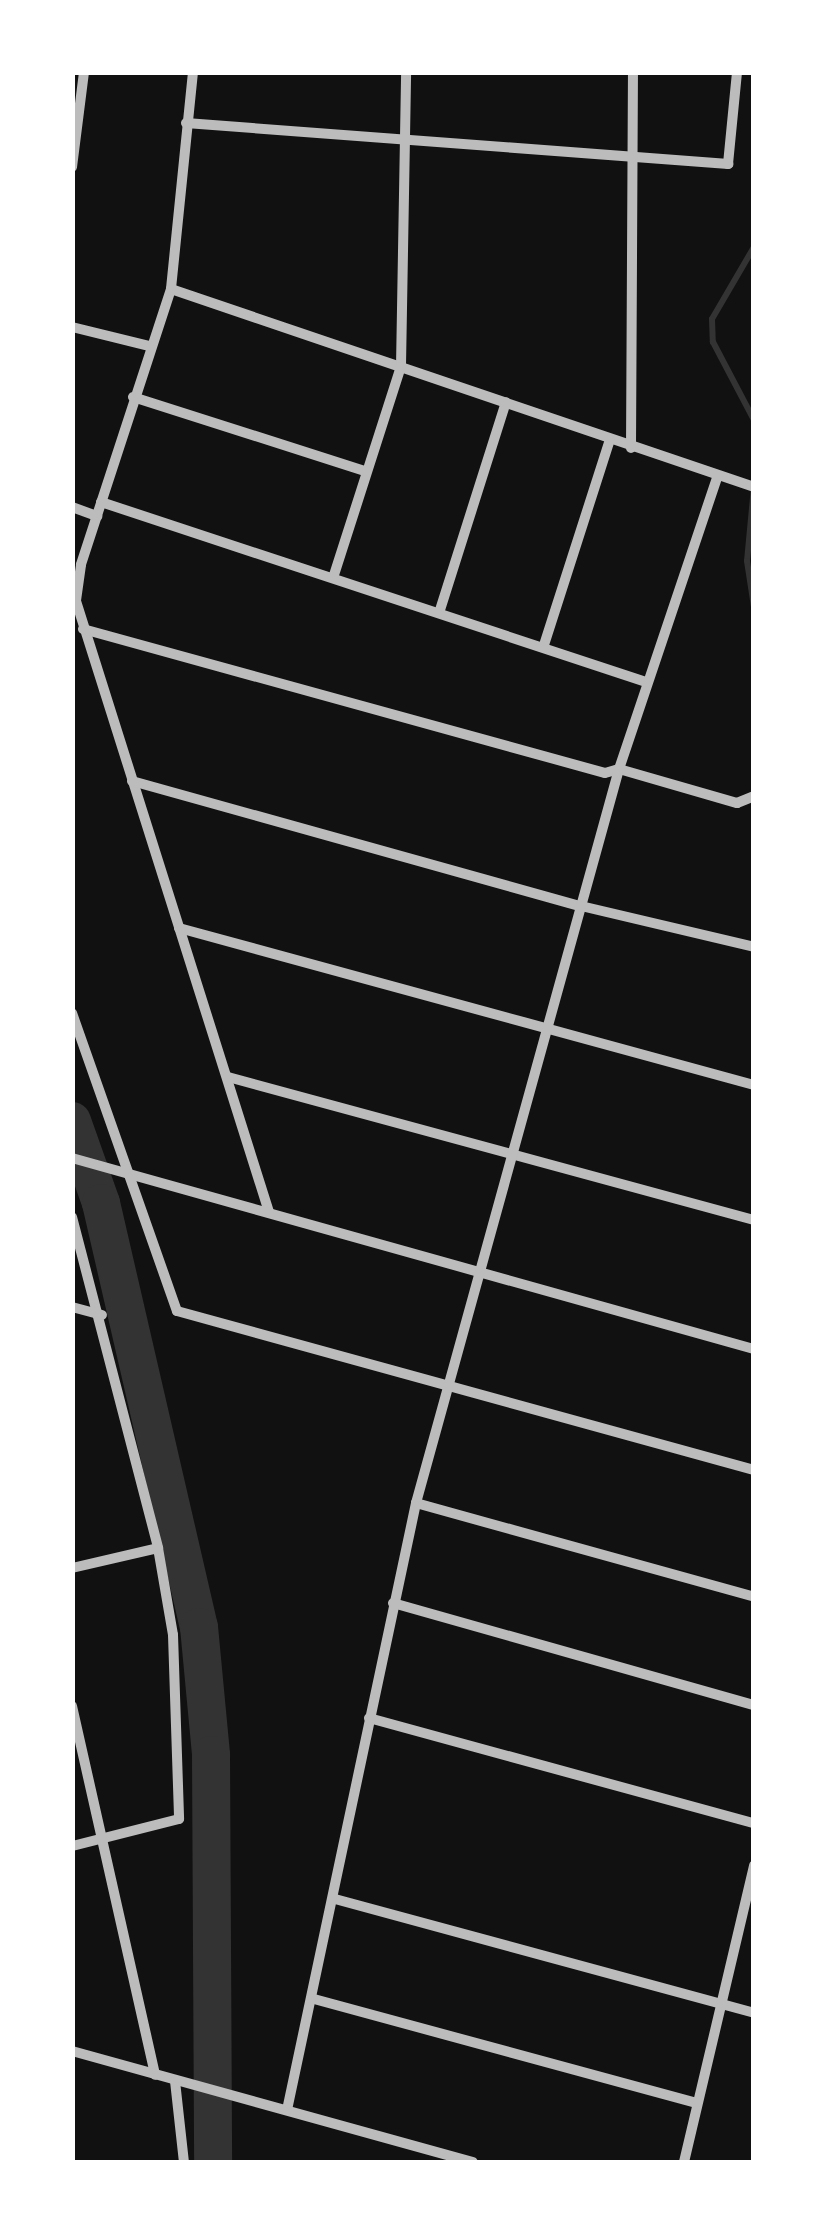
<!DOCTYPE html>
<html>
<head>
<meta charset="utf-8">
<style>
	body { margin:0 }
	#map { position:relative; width:826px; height:2235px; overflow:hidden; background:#111; font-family:"Asap Condensed",sans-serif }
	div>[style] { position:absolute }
	.stream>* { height:6px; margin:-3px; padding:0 3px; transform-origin:3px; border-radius:3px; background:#333 }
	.river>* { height:38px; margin:-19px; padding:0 19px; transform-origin:19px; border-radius:19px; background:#333 }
	.minor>* { height:10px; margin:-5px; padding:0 5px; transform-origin:5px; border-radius:5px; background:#bcbcbc }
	span { translate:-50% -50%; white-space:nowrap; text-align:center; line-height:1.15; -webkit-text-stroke:8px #fff; paint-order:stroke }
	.frame { position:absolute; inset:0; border:75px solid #fff; pointer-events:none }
</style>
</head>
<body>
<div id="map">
	<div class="stream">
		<div style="left:754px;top:247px;width:83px;rotate:120.3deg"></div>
		<div style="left:712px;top:319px;width:23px;rotate:88deg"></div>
		<div style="left:713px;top:342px;width:88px;rotate:62.3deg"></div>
		<div style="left:754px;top:487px;width:74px;rotate:95.4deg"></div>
		<div style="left:747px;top:561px;width:47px;rotate:81.3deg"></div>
	</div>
	<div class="river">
		<div style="left:72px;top:1121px;width:87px;rotate:70.5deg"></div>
		<div style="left:101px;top:1203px;width:435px;rotate:77deg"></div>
		<div style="left:199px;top:1627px;width:129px;rotate:84.6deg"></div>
		<div style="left:211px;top:1755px;width:407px;rotate:89.7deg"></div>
	</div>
	<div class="minor">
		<div style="left:193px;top:72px;width:218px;rotate:95.8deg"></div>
		<div style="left:171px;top:289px;width:290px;rotate:108.1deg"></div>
		<div style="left:81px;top:565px;width:36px;rotate:98deg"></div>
		<div style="left:76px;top:601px;width:641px;rotate:72.47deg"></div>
		<div style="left:186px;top:123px;width:544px;rotate:4.33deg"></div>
		<div style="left:728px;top:164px;width:92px;rotate:-84.4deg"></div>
		<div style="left:72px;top:167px;width:96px;rotate:-82.8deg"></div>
		<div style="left:171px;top:289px;width:616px;rotate:18.76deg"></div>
		<div style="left:72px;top:327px;width:79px;rotate:13.9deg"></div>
		<div style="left:133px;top:397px;width:244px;rotate:17.7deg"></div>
		<div style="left:631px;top:448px;width:376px;rotate:-89.7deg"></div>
		<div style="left:101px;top:502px;width:574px;rotate:18.28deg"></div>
		<div style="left:72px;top:507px;width:27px;rotate:20deg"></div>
		<div style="left:334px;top:575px;width:219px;rotate:-72.2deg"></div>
		<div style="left:401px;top:366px;width:294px;rotate:-89deg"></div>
		<div style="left:440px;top:610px;width:218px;rotate:-72.4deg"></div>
		<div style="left:83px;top:629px;width:541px;rotate:15.42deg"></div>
		<div style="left:605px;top:773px;width:15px;rotate:-16deg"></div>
		<div style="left:619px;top:769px;width:123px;rotate:16.1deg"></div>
		<div style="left:737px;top:803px;width:18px;rotate:-22deg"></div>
		<div style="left:544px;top:645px;width:215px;rotate:-72.2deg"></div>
		<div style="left:132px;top:781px;width:466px;rotate:15.6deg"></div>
		<div style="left:581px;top:906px;width:178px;rotate:13.3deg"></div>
		<div style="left:179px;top:928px;width:596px;rotate:15.27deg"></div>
		<div style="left:72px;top:1013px;width:316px;rotate:70.6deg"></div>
		<div style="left:177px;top:1311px;width:599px;rotate:15.41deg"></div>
		<div style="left:228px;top:1077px;width:545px;rotate:15.21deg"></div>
		<div style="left:72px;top:1158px;width:708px;rotate:15.65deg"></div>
		<div style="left:72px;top:1217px;width:342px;rotate:75.4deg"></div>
		<div style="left:158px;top:1548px;width:88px;rotate:80.2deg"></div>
		<div style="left:173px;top:1635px;width:184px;rotate:88.1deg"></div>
		<div style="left:179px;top:1819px;width:110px;rotate:165.8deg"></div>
		<div style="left:72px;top:1307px;width:31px;rotate:15deg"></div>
		<div style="left:416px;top:1503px;width:351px;rotate:15.5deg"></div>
		<div style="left:72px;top:1568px;width:88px;rotate:-13.1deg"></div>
		<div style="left:393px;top:1603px;width:375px;rotate:15.8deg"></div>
		<div style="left:72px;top:1706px;width:378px;rotate:77.3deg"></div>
		<div style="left:369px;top:1718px;width:399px;rotate:15.3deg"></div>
		<div style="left:335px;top:1899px;width:434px;rotate:15.2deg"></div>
		<div style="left:314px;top:1999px;width:396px;rotate:15.2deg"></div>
		<div style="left:72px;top:2051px;width:416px;rotate:15.5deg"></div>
		<div style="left:175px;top:2081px;width:81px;rotate:83.7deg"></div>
		<div style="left:287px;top:2110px;width:621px;rotate:-78deg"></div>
		<div style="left:416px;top:1503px;width:762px;rotate:-74.54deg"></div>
		<div style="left:619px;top:769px;width:308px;rotate:-71.4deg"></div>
		<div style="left:684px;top:2162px;width:305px;rotate:-76.7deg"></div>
	</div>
	<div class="frame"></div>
</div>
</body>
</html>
